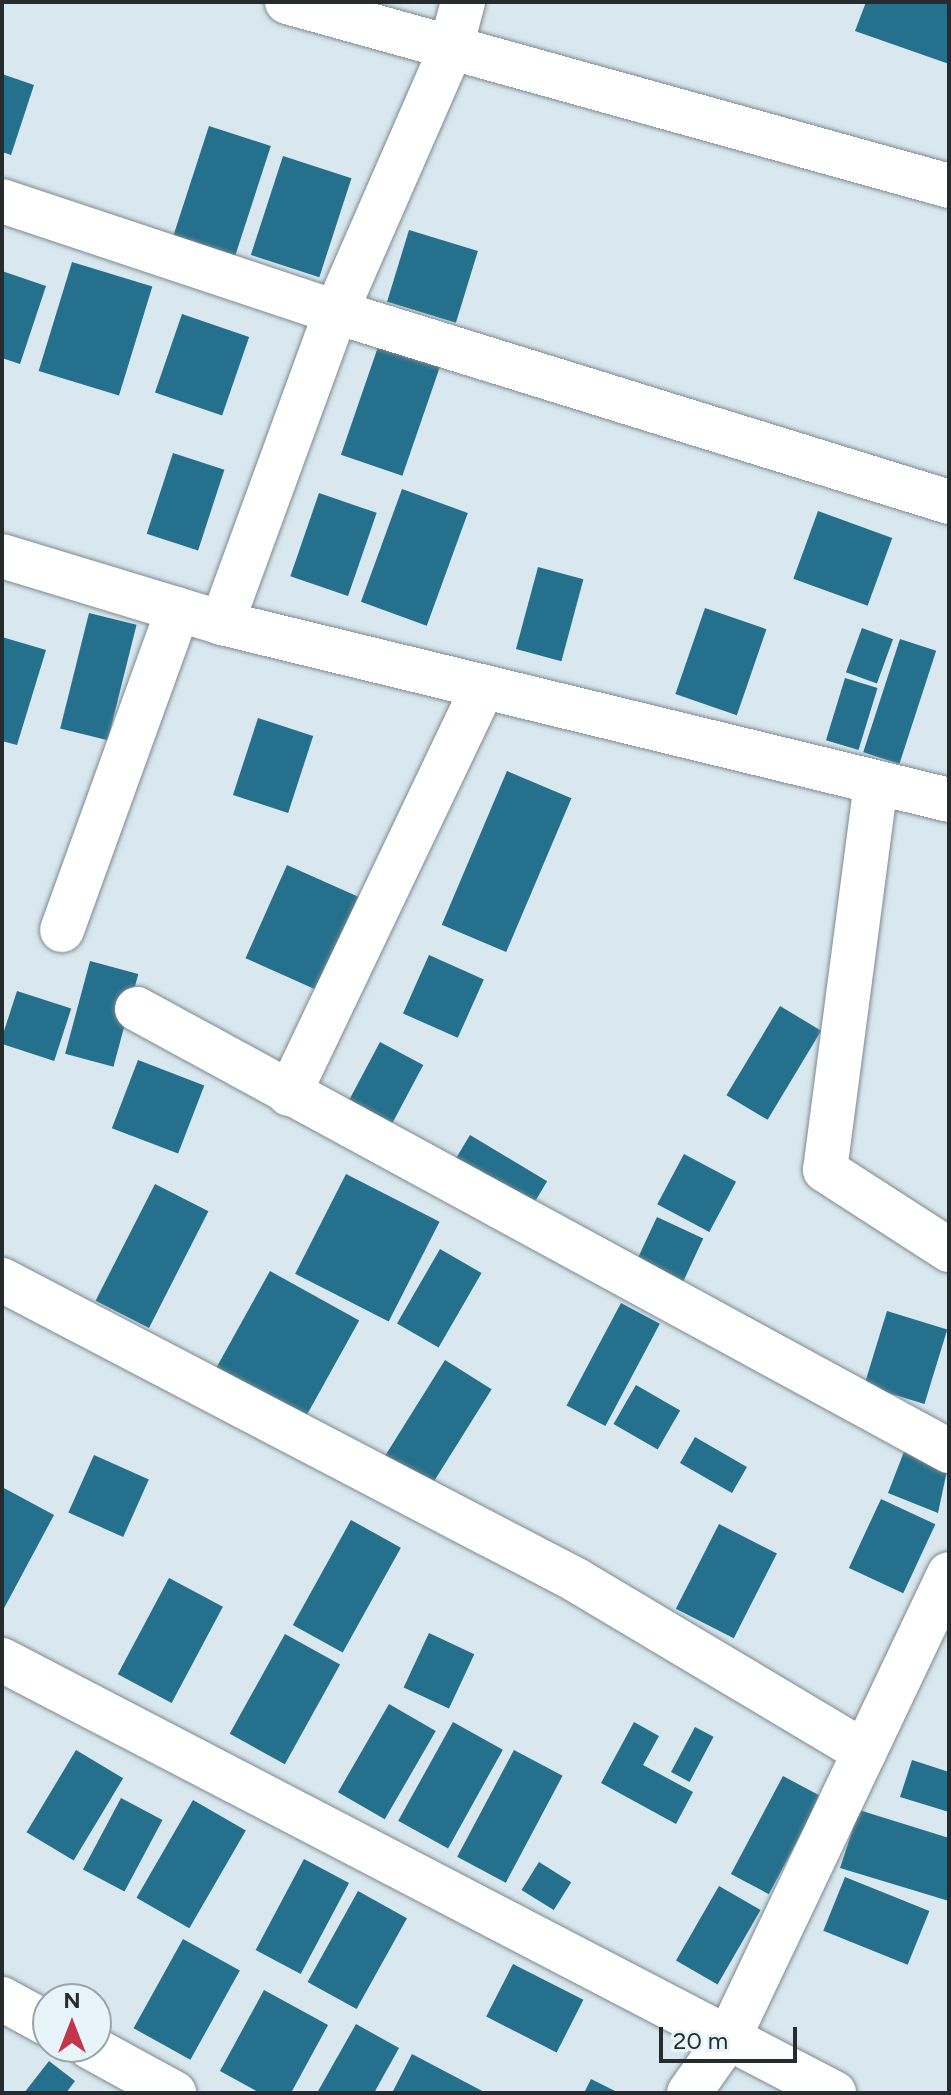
<!DOCTYPE html>
<html>
<head>
<meta charset="utf-8">
<style>
	body { margin:0 }
	#map { position:relative; width:951px; height:2095px; overflow:hidden; background:#d9e7ee; font-family:Figtree,sans-serif }
	div>[style] { position:absolute }
	.building>* { inset:0; background:#24708d; transform-origin:0 0 }
	.roads { filter:drop-shadow(0 0 2px #7d8a90) drop-shadow(0 0 2px #7d8a90) }
	.minor>* { height:44px; margin:-22px; padding:0 22px; transform-origin:22px; border-radius:22px; background:#fff }
	span { translate:-50% -50%; white-space:nowrap; text-align:center; line-height:1.15; -webkit-text-stroke:8px #e7f5fb; paint-order:stroke }
	.frame { position:absolute; inset:0; border:4px solid #262b2d; pointer-events:none }
	.north { position:absolute; left:32px; top:1983px; width:80px; height:80px; box-sizing:border-box; background:#e7f5fb; border:2px solid #9aa4a9; border-radius:50%; rotate:0deg; font-size:22px; font-weight:700; line-height:32px; text-align:center; color:#262b2d }
	.north::after { content:''; display:block; margin:auto; width:28px; height:36px; background:#c5354a; clip-path:polygon(50% 0,100% 100%,50% 72%,0 100%) }
	.scale { position:absolute; left:659px; top:2027px; width:138px; height:36px; box-sizing:border-box; border:4px solid #262b2d; border-top:0; padding-left:10px; font-size:24px; line-height:28px; white-space:nowrap; color:#262b2d; -webkit-text-stroke:6px #e7f5fb; paint-order:stroke }
</style>
</head>
<body>
<div id="map">
	<div class="building">
		<div style="clip-path:polygon(866px 2px,949px 2px,949px 64px,855px 31px)"></div>
		<div style="clip-path:polygon(2px 74px,34px 85px,11px 155px,2px 152px)"></div>
		<div style="left:209px;top:126px;width:65px;height:117px;rotate:18deg"></div>
		<div style="left:283px;top:156px;width:72px;height:104px;rotate:18deg"></div>
		<div style="left:409px;top:230px;width:72px;height:75px;rotate:17deg"></div>
		<div style="left:72px;top:262px;width:84px;height:114px;rotate:17deg"></div>
		<div style="clip-path:polygon(2px 271px,46px 286px,20px 364px,2px 358px)"></div>
		<div style="left:182px;top:314px;width:71px;height:83px;rotate:19deg"></div>
		<div style="left:379px;top:344px;width:65px;height:117px;rotate:19deg"></div>
		<div style="left:173px;top:453px;width:54px;height:85px;rotate:18deg"></div>
		<div style="left:402px;top:489px;width:70px;height:120px;rotate:20deg"></div>
		<div style="left:319px;top:493px;width:61px;height:88px;rotate:19deg"></div>
		<div style="left:818px;top:511px;width:79px;height:72px;rotate:20deg"></div>
		<div style="left:538px;top:567px;width:47px;height:85px;rotate:15deg"></div>
		<div style="left:705px;top:608px;width:65px;height:91px;rotate:19deg"></div>
		<div style="left:89px;top:613px;width:49px;height:119px;rotate:14deg"></div>
		<div style="left:862px;top:628px;width:33px;height:47px;rotate:20deg"></div>
		<div style="clip-path:polygon(2px 637px,46px 650px,17px 745px,2px 741px)"></div>
		<div style="left:900px;top:639px;width:38px;height:119px;rotate:18deg"></div>
		<div style="left:845px;top:678px;width:34px;height:65px;rotate:17deg"></div>
		<div style="left:258px;top:718px;width:58px;height:81px;rotate:18deg"></div>
		<div style="left:507px;top:771px;width:70px;height:167px;rotate:23deg"></div>
		<div style="left:287px;top:865px;width:78px;height:102px;rotate:24deg"></div>
		<div style="left:429px;top:955px;width:60px;height:64px;rotate:24deg"></div>
		<div style="left:90px;top:961px;width:50px;height:96px;rotate:15deg"></div>
		<div style="left:17px;top:991px;width:57px;height:55px;rotate:18deg"></div>
		<div style="left:780px;top:1006px;width:48px;height:104px;rotate:31deg"></div>
		<div style="left:380px;top:1042px;width:49px;height:85px;rotate:28deg"></div>
		<div style="left:138px;top:1060px;width:71px;height:73px;rotate:21deg"></div>
		<div style="left:470px;top:1135px;width:90px;height:43px;rotate:31deg"></div>
		<div style="left:684px;top:1154px;width:59px;height:57px;rotate:28deg"></div>
		<div style="left:346px;top:1174px;width:105px;height:112px;rotate:27deg"></div>
		<div style="left:155px;top:1184px;width:60px;height:131px;rotate:27deg"></div>
		<div style="left:657px;top:1217px;width:51px;height:55px;rotate:25deg"></div>
		<div style="left:440px;top:1249px;width:48px;height:86px;rotate:30deg"></div>
		<div style="left:270px;top:1271px;width:102px;height:123px;rotate:29deg"></div>
		<div style="left:621px;top:1303px;width:44px;height:116px;rotate:28deg"></div>
		<div style="left:887px;top:1311px;width:63px;height:78px;rotate:17deg"></div>
		<div style="left:445px;top:1360px;width:55px;height:117px;rotate:32deg"></div>
		<div style="left:636px;top:1385px;width:51px;height:45px;rotate:30deg"></div>
		<div style="left:695px;top:1437px;width:60px;height:30px;rotate:30deg"></div>
		<div style="clip-path:polygon(907px 1444px,949px 1461px,938px 1513px,888px 1493px)"></div>
		<div style="left:94px;top:1455px;width:60px;height:63px;rotate:24deg"></div>
		<div style="clip-path:polygon(2px 1487px,54px 1515px,2px 1612px)"></div>
		<div style="left:881px;top:1499px;width:60px;height:76px;rotate:25deg"></div>
		<div style="left:351px;top:1520px;width:57px;height:120px;rotate:29deg"></div>
		<div style="left:719px;top:1524px;width:65px;height:95px;rotate:27deg"></div>
		<div style="left:169px;top:1578px;width:61px;height:109px;rotate:28deg"></div>
		<div style="left:429px;top:1633px;width:50px;height:60px;rotate:25deg"></div>
		<div style="left:285px;top:1634px;width:63px;height:114px;rotate:29deg"></div>
		<div style="left:389px;top:1704px;width:54px;height:102px;rotate:30deg"></div>
		<div style="left:453px;top:1722px;width:57px;height:113px;rotate:29deg"></div>
		<div style="clip-path:polygon(634px 1722px,659px 1736px,643px 1765px,693px 1792px,676px 1824px,601px 1783px)"></div>
		<div style="left:695px;top:1727px;width:21px;height:51px;rotate:28deg"></div>
		<div style="left:76px;top:1750px;width:55px;height:96px;rotate:31deg"></div>
		<div style="left:514px;top:1750px;width:55px;height:121px;rotate:28deg"></div>
		<div style="clip-path:polygon(912px 1760px,949px 1772px,949px 1812px,900px 1797px)"></div>
		<div style="left:783px;top:1776px;width:43px;height:111px;rotate:28deg"></div>
		<div style="left:121px;top:1798px;width:47px;height:81px;rotate:28deg"></div>
		<div style="left:193px;top:1800px;width:61px;height:113px;rotate:30deg"></div>
		<div style="clip-path:polygon(859px 1810px,949px 1838px,949px 1901px,840px 1868px)"></div>
		<div style="left:304px;top:1859px;width:51px;height:103px;rotate:28deg"></div>
		<div style="left:539px;top:1862px;width:38px;height:33px;rotate:32deg"></div>
		<div style="left:845px;top:1877px;width:91px;height:58px;rotate:22deg"></div>
		<div style="left:719px;top:1886px;width:48px;height:86px;rotate:30deg"></div>
		<div style="left:358px;top:1891px;width:56px;height:104px;rotate:29deg"></div>
		<div style="left:183px;top:1939px;width:65px;height:102px;rotate:29deg"></div>
		<div style="left:513px;top:1964px;width:79px;height:59px;rotate:27deg"></div>
		<div style="clip-path:polygon(264px 1990px,328px 2025px,291px 2093px,260px 2093px,220px 2071px)"></div>
		<div style="clip-path:polygon(356px 2024px,399px 2048px,374px 2093px,317px 2093px)"></div>
		<div style="clip-path:polygon(412px 2054px,486px 2093px,392px 2093px)"></div>
		<div style="clip-path:polygon(49px 2061px,75px 2081px,66px 2093px,24px 2093px)"></div>
		<div style="clip-path:polygon(591px 2079px,619px 2093px,584px 2093px)"></div>
	</div>
	<div class="roads">
		<div class="minor">
			<div style="left:287px;top:2px;width:687px;rotate:15.53deg"></div>
			<div style="left:2px;top:201px;width:352px;rotate:18.4deg"></div>
			<div style="left:336px;top:312px;width:285px;rotate:-66.4deg"></div>
			<div style="left:450px;top:51px;width:51px;rotate:-75.1deg"></div>
			<div style="left:2px;top:556px;width:230px;rotate:16.9deg"></div>
			<div style="left:222px;top:623px;width:748px;rotate:13.68deg"></div>
			<div style="left:222px;top:623px;width:331px;rotate:-69.9deg"></div>
			<div style="left:336px;top:312px;width:642px;rotate:17.22deg"></div>
			<div style="left:876px;top:783px;width:390px;rotate:97.5deg"></div>
			<div style="left:825px;top:1170px;width:148px;rotate:32.8deg"></div>
			<div style="left:62px;top:930px;width:341px;rotate:-70.1deg"></div>
			<div style="left:137px;top:1009px;width:925px;rotate:28.56deg"></div>
			<div style="left:289px;top:1094px;width:451px;rotate:-64.5deg"></div>
			<div style="left:2px;top:1280px;width:648px;rotate:27.59deg"></div>
			<div style="left:576px;top:1580px;width:336px;rotate:30.8deg"></div>
			<div style="left:2px;top:1660px;width:938px;rotate:27.49deg"></div>
			<div style="left:2px;top:1999px;width:52px;rotate:28.5deg"></div>
			<div style="left:90px;top:2047px;width:96px;rotate:28.7deg"></div>
			<div style="left:689px;top:2093px;width:71px;rotate:-54.7deg"></div>
			<div style="left:730px;top:2035px;width:510px;rotate:-64.59deg"></div>
		</div>
	</div>
	<div class="frame"></div>
	<div class="north">N</div>
	<div class="scale">20 m</div>
</div>
</body>
</html>
